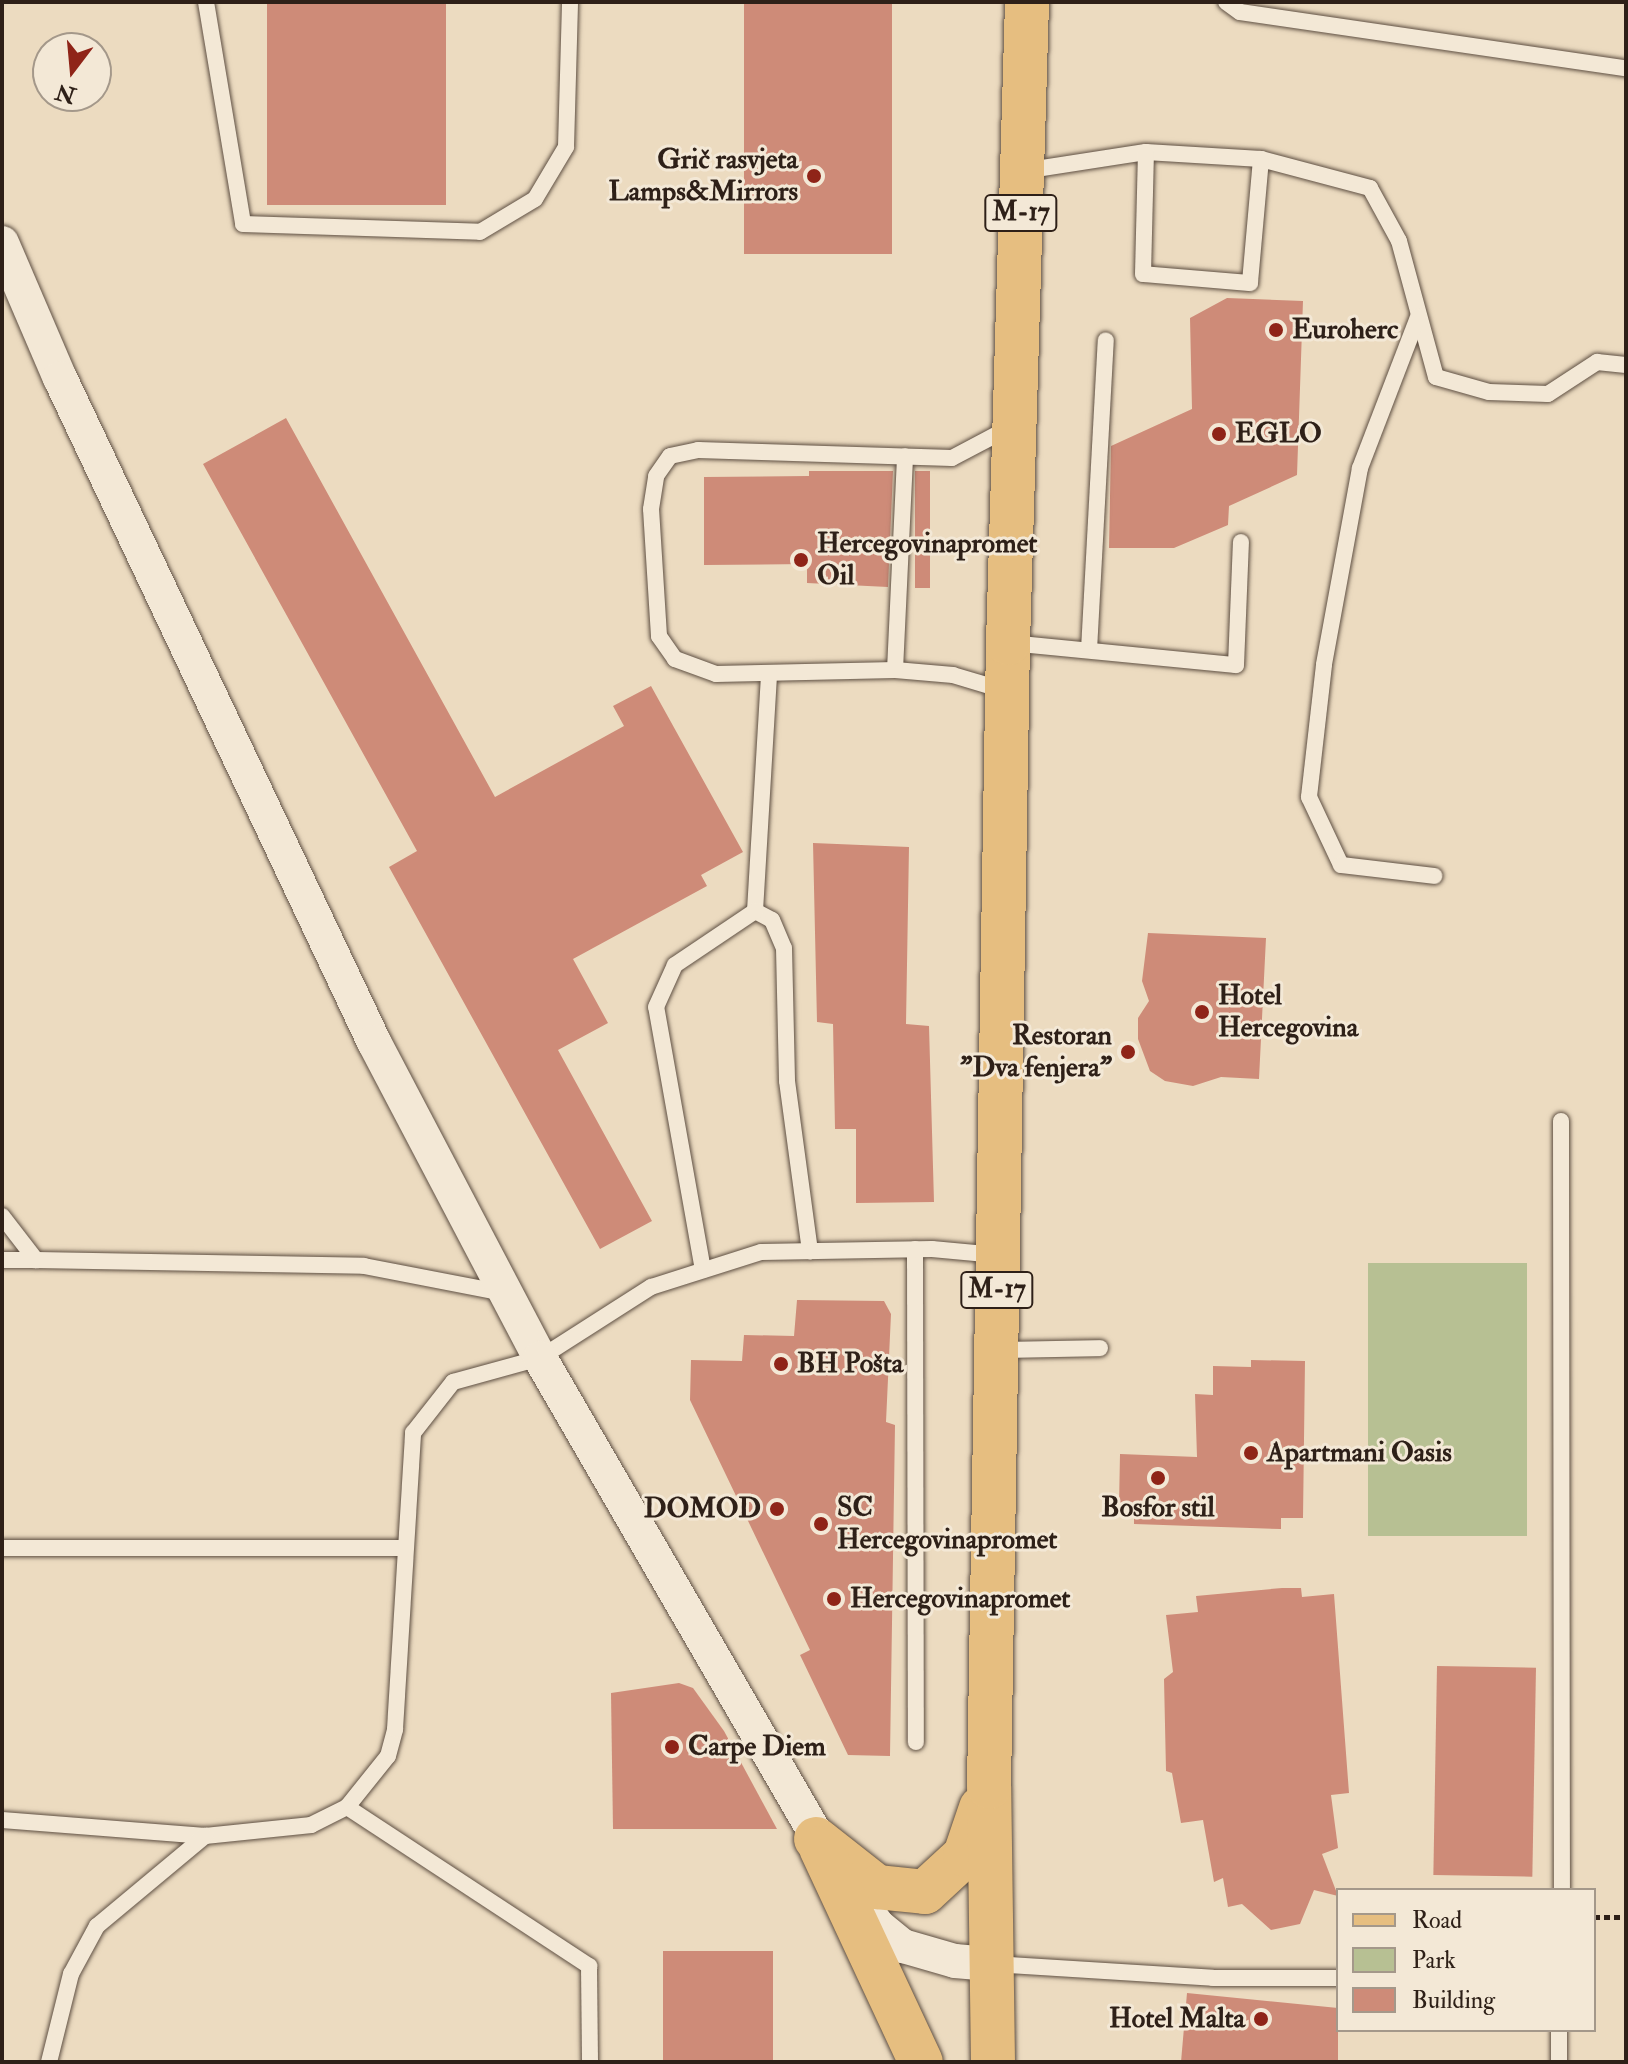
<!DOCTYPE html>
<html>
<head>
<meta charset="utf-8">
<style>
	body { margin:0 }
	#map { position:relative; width:1628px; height:2064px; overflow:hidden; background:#ecdbc0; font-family:"IM FELL Double Pica",serif }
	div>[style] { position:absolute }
	.green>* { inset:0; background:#b7c093; transform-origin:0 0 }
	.building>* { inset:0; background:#ce8b78; transform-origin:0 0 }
	.path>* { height:5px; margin-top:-2.5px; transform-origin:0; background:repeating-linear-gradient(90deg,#2e2018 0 6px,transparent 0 10px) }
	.roads { filter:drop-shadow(0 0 2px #5e4f42) drop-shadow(0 0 2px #5e4f42) }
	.lane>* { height:16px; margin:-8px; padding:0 8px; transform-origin:8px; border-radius:8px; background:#f3e8d6 }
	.street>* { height:34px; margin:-17px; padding:0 17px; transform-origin:17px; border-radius:17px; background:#f3e8d6 }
	.primary>* { height:44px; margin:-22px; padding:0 22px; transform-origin:22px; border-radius:22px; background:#e6be80 }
	.dots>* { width:22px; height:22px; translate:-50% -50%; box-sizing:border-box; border:4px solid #f3e8d6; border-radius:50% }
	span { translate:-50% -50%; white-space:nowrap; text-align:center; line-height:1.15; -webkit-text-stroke:6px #f3e8d6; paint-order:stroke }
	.shield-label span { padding:2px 6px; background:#f3e8d6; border:2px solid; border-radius:6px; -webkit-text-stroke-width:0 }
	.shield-label { font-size:26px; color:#2e2018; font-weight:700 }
	.poi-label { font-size:28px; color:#2e2018; font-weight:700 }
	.right { translate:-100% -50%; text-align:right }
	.left { translate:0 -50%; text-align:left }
	.frame { position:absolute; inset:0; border:4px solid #2e2018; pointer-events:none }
	.legend { position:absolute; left:1336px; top:1888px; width:260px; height:144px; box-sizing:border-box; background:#f3e8d6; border:2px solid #a4988a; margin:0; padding:10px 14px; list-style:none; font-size:24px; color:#2e2018 }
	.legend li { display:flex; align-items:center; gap:16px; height:40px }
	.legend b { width:40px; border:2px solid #a4988a }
	.north { position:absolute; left:32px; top:32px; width:80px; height:80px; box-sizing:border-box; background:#f3e8d6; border:2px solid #a4988a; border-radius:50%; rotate:196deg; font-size:22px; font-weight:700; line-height:32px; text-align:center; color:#2e2018 }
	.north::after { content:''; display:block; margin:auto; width:28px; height:36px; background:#8f2418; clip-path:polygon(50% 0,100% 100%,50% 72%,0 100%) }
</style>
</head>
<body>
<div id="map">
	<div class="green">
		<div style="left:1368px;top:1263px;width:159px;height:273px"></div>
	</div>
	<div class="building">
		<div style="left:267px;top:2px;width:179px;height:203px"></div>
		<div style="left:744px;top:2px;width:148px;height:252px"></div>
		<div style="clip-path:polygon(1227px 298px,1303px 301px,1297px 475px,1229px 506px,1228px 525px,1174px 548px,1109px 548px,1111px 446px,1192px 409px,1190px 318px)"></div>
		<div style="clip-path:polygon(286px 418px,495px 797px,624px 726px,613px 706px,651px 686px,743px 852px,701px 875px,707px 886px,573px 959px,608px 1023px,558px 1050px,652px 1221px,600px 1249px,389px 867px,417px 851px,203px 464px)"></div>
		<div style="clip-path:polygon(809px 471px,893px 471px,888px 587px,807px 583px,807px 564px,704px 565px,704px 477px,809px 476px)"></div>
		<div style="left:915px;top:471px;width:15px;height:117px"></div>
		<div style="clip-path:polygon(813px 843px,909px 847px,906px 1024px,929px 1026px,934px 1202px,856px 1203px,856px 1129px,835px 1129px,833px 1024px,817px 1022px)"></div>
		<div style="clip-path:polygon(1148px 933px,1266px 938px,1259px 1079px,1221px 1077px,1193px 1086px,1165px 1081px,1150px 1071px,1138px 1039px,1138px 1018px,1149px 1001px,1142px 981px)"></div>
		<div style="clip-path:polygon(797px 1300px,884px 1301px,891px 1314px,886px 1422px,895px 1425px,890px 1756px,848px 1755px,800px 1655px,810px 1650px,690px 1400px,691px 1360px,742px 1361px,744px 1335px,794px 1336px)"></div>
		<div style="clip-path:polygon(1251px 1360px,1305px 1361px,1303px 1518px,1281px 1518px,1281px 1529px,1134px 1524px,1134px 1507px,1119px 1506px,1120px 1454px,1197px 1457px,1195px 1394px,1213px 1395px,1213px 1366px,1251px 1367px)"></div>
		<div style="clip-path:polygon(1282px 1588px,1301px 1588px,1302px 1597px,1334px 1594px,1349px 1793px,1331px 1795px,1338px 1848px,1322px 1854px,1338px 1896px,1314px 1890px,1300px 1924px,1271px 1930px,1242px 1904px,1228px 1907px,1223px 1878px,1214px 1882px,1203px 1820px,1181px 1823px,1172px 1773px,1166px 1771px,1164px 1679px,1173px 1672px,1166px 1615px,1198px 1612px,1196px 1596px)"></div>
		<div style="left:1437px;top:1666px;width:99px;height:209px;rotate:1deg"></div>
		<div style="clip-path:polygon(679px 1683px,693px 1688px,724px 1731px,777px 1829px,613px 1829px,611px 1693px)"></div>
		<div style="left:663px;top:1951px;width:110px;height:111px"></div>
		<div style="clip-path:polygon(1187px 1993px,1338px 2008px,1338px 2062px,1181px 2062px)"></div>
	</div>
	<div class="path">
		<div style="left:1594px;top:1917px;width:32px"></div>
	</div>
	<div class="roads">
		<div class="lane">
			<div style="left:206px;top:2px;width:225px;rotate:80.5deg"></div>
			<div style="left:243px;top:224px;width:237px;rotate:1.9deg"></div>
			<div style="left:480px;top:232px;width:64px;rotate:-31deg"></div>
			<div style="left:535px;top:199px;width:61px;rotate:-59.2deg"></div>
			<div style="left:566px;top:147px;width:145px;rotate:-88.4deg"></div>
			<div style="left:1226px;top:2px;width:17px;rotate:36deg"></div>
			<div style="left:1240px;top:12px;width:390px;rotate:8.3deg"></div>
			<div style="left:1261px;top:159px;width:113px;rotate:14.9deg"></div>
			<div style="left:1370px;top:188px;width:60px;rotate:61.3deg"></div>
			<div style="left:1399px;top:241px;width:141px;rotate:74.8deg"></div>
			<div style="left:1436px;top:377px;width:55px;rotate:15.8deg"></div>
			<div style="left:1489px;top:392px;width:59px;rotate:1.9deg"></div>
			<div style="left:1548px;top:394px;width:59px;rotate:-33.1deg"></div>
			<div style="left:1597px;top:362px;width:29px;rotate:6deg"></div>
			<div style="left:1023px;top:171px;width:124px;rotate:-8.8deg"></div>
			<div style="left:1146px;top:152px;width:115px;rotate:3.5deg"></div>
			<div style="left:1261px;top:159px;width:124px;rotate:95.1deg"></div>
			<div style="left:1250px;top:283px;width:107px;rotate:-175.2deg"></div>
			<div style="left:1143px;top:274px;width:122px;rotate:-88.6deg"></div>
			<div style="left:1418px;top:317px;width:162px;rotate:111deg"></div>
			<div style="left:1360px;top:468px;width:200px;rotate:100.4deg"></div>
			<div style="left:1324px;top:665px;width:133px;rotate:96.5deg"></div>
			<div style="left:1309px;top:797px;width:75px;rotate:64.8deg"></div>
			<div style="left:1341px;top:865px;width:94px;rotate:6.7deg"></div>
			<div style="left:1010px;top:643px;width:227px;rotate:5.6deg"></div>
			<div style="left:1236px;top:665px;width:123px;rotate:-87.7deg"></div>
			<div style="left:1089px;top:650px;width:310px;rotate:-86.9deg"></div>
			<div style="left:895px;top:670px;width:214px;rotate:-87.3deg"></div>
			<div style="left:1003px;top:690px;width:52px;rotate:-163.3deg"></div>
			<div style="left:953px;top:675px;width:58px;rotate:-175.1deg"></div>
			<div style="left:895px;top:670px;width:179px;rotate:178.7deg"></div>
			<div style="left:716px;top:674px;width:44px;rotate:-159.9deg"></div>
			<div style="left:675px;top:659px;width:28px;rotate:-125deg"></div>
			<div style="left:659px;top:636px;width:127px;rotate:-93.6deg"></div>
			<div style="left:651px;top:509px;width:33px;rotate:-81deg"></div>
			<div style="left:656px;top:476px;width:24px;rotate:-55deg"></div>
			<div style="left:670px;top:456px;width:29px;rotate:-12deg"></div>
			<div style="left:698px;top:450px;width:254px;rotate:1.8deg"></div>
			<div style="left:952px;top:458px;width:64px;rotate:-27.8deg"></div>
			<div style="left:755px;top:911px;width:19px;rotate:28deg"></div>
			<div style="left:772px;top:920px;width:30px;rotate:67deg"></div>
			<div style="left:784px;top:948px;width:133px;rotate:88.7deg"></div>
			<div style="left:787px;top:1081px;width:172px;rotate:82.3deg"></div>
			<div style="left:755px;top:911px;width:238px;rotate:-86.6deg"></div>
			<div style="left:1561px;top:1121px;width:769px;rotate:89.93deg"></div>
			<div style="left:2px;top:1216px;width:56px;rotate:52.3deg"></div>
			<div style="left:36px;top:1260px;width:328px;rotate:1deg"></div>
			<div style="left:364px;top:1266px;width:143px;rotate:10.9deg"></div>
			<div style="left:915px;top:1249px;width:493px;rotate:89.9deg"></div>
			<div style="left:2px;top:1260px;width:34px"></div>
			<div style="left:703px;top:1270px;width:267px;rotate:-100.1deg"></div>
			<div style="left:656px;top:1007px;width:46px;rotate:-65.7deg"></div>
			<div style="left:675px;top:965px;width:97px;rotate:-34deg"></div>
			<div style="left:998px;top:1350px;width:102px;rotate:-1.1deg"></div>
			<div style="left:2px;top:1548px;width:401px"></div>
			<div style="left:347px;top:1807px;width:290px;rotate:33.3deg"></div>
			<div style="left:589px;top:1966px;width:96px;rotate:89.4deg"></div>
			<div style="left:2px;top:1820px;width:204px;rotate:4.5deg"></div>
			<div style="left:205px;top:1836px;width:107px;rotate:-5.9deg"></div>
			<div style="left:311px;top:1825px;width:40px;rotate:-26.6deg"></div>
			<div style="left:347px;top:1807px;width:65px;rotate:-51.2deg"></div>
			<div style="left:388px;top:1756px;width:28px;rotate:-75deg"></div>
			<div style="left:395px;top:1729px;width:297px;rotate:-86.5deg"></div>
			<div style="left:413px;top:1433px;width:65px;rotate:-51.9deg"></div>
			<div style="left:453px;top:1382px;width:90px;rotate:-15.4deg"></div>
			<div style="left:540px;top:1358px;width:132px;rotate:-32.6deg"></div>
			<div style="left:651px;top:1287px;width:115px;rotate:-17.7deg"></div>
			<div style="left:761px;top:1252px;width:171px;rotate:-1deg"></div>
			<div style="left:932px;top:1249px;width:65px;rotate:5.3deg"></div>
			<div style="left:993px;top:1964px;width:220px;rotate:3.6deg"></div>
			<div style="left:1213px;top:1978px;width:125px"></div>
			<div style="left:49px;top:2062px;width:91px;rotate:-76deg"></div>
			<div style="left:71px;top:1974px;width:55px;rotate:-61.6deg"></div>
			<div style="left:97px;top:1926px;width:141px;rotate:-39.8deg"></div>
			<div style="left:1559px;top:2062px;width:32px;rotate:-90deg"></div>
		</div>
		<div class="street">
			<div style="left:2px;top:243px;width:147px;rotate:66.8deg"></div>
			<div style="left:60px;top:378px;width:735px;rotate:64.69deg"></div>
			<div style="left:374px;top:1042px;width:357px;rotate:62.3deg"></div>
			<div style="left:540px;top:1358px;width:577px;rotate:59.92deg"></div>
			<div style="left:857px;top:1897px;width:36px;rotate:54deg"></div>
			<div style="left:878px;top:1926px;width:32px;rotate:39deg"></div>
			<div style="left:903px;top:1946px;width:54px;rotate:16.1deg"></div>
			<div style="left:955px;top:1961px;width:36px;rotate:5deg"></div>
		</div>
		<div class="primary">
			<div style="left:816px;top:1839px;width:78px;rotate:38.2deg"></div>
			<div style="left:877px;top:1887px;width:48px;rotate:5.9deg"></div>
			<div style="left:925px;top:1892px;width:54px;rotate:-42.8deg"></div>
			<div style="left:965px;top:1855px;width:50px;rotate:-71.2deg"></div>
			<div style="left:821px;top:1848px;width:236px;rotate:65deg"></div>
			<div style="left:993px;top:2062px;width:275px;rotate:-90.8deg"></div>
			<div style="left:989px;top:1787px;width:1144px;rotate:-89.05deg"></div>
			<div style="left:1008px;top:643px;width:641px;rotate:-88.3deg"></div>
		</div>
	</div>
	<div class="dots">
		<div style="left:814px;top:176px;background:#8f2418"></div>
		<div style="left:1276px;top:330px;background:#8f2418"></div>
		<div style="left:1219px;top:434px;background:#8f2418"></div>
		<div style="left:801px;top:560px;background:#8f2418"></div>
		<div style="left:1202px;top:1012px;background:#8f2418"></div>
		<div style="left:1128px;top:1052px;background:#8f2418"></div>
		<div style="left:781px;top:1364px;background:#8f2418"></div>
		<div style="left:1251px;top:1453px;background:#8f2418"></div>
		<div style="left:1158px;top:1478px;background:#8f2418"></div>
		<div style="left:777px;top:1509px;background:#8f2418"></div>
		<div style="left:821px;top:1524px;background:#8f2418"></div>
		<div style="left:834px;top:1599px;background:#8f2418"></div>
		<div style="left:672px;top:1747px;background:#8f2418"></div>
		<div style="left:1261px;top:2019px;background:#8f2418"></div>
	</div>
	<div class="shield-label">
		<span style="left:1021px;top:213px">M-17</span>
		<span style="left:997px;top:1290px">M-17</span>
	</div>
	<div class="poi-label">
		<span class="right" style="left:798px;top:176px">Grič rasvjeta<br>Lamps&amp;Mirrors</span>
		<span class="left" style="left:1292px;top:330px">Euroherc</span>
		<span class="left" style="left:1235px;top:434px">EGLO</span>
		<span class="left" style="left:817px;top:560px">Hercegovinapromet<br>Oil</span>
		<span class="left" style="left:1218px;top:1012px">Hotel<br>Hercegovina</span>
		<span class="right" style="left:1112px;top:1052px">Restoran<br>"Dva fenjera"</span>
		<span class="left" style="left:797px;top:1364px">BH Pošta</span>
		<span class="left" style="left:1267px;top:1453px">Apartmani Oasis</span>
		<span class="left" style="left:837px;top:1524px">SC<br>Hercegovinapromet</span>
		<span style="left:1158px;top:1508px">Bosfor stil</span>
		<span class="right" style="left:761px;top:1509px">DOMOD</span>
		<span class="left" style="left:850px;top:1599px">Hercegovinapromet</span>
		<span class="left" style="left:688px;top:1747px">Carpe Diem</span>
		<span class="right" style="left:1245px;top:2019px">Hotel Malta</span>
	</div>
	<div class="frame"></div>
	<ul class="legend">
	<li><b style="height:10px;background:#e6be80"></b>Road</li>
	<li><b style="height:22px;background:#b7c093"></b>Park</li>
	<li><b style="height:22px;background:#ce8b78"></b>Building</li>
	</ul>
	<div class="north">N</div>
</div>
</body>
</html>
